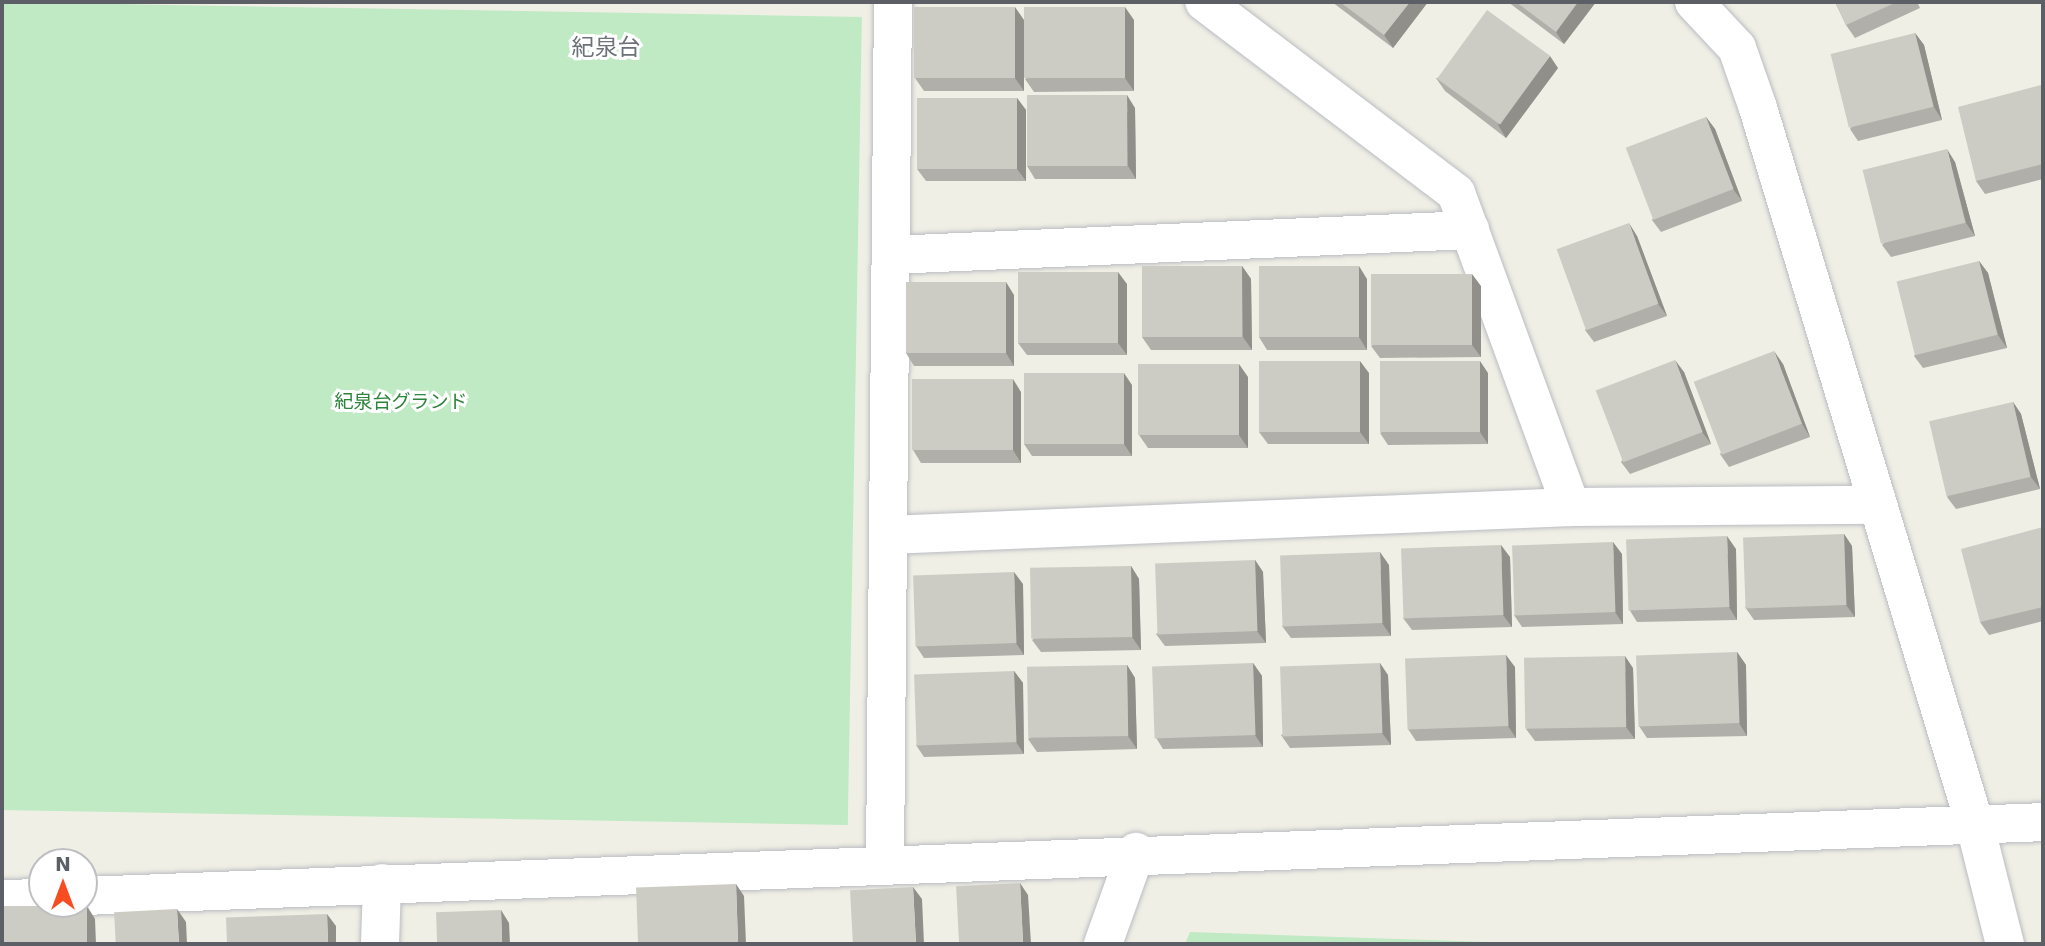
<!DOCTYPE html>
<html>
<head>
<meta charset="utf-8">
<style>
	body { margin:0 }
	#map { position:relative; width:2045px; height:946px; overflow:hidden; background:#f0efe5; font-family:"DejaVu Sans","Noto Sans JP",sans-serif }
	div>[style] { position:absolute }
	.green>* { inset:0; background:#bfeac4; transform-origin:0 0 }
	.roads { filter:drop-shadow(0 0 2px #b9bcc2) drop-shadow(0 0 2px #b9bcc2) }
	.minor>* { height:38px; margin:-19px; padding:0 19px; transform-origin:19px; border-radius:19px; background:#fff }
	.wall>* { inset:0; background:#b0afa9 }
	.shaded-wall>* { inset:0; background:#908f89 }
	.building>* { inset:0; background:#cdccc4; transform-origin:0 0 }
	span { translate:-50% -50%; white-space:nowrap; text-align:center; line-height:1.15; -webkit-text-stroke:6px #fff; paint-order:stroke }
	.park-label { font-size:19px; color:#2d843b }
	.quarter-label { font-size:23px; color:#6d7279 }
	.frame { position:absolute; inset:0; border:4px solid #5c6066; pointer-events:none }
	.north { position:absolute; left:28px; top:848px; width:70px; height:70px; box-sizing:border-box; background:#fff; border:2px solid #bebfc2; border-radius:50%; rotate:0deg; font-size:19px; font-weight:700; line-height:28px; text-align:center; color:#5c6066 }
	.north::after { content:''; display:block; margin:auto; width:24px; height:32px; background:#f84c23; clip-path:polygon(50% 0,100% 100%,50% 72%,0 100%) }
</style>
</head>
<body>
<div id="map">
	<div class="green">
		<div style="left:2px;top:2px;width:860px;height:808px;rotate:1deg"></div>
		<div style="clip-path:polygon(1190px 932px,1551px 944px,1185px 944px)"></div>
	</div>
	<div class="roads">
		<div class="minor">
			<div style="left:1694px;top:2px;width:63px;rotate:46.9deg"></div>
			<div style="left:1737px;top:48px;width:64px;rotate:70.7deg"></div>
			<div style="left:1758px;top:108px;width:749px;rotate:73.16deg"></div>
			<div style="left:1975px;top:825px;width:123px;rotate:75.9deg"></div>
			<div style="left:891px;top:255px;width:580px;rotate:-2.47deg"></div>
			<div style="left:1571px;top:507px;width:307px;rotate:-0.4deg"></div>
			<div style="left:888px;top:535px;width:684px;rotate:-2.35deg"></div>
			<div style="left:1571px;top:507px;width:334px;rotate:-110.1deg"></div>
			<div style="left:1456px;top:193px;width:316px;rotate:-142.8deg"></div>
			<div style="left:885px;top:861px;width:859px;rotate:-89.47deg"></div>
			<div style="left:84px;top:896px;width:1960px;rotate:-2.16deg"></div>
			<div style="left:2px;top:899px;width:40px;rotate:-1.4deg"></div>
			<div style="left:380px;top:944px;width:61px;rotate:-88.1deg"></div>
			<div style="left:1103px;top:944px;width:98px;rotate:-70.3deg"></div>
		</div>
	</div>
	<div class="wall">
		<div style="clip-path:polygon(1332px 2px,1428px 2px,1393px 48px)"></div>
		<div style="clip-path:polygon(1508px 2px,1596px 2px,1564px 44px)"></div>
		<div style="clip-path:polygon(1835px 2px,1917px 2px,1920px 8px,1855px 38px,1846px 25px)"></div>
		<div style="clip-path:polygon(1024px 20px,1024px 91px,924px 91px,915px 78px)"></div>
		<div style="clip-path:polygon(1134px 20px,1134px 91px,1034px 92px,1025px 79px)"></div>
		<div style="clip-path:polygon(1915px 33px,1924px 45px,1942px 120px,1858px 141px,1850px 129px)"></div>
		<div style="clip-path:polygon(1558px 68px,1506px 138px,1445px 91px,1436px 78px)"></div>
		<div style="clip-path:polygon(2043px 88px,2043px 179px,1985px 194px,1976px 181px)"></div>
		<div style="clip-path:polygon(1017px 98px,1026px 110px,1026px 181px,926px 181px,917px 169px)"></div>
		<div style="clip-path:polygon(1135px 108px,1136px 179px,1035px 179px,1027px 166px)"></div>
		<div style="clip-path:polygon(1706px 117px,1715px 129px,1742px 201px,1661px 232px,1652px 220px)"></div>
		<div style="clip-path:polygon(1955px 162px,1975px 236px,1891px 257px,1882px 245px)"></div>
		<div style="clip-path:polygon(1637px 236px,1667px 316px,1594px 342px,1585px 330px)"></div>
		<div style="clip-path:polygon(1979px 261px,1988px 273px,2007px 348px,1923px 368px,1914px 356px)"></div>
		<div style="clip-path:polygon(1242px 266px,1251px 279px,1252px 350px,1151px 350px,1142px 337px)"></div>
		<div style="clip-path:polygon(1367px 279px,1367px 350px,1267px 350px,1259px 337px)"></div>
		<div style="clip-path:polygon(1127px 284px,1127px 355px,1027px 355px,1018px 343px)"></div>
		<div style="clip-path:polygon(1481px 286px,1481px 357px,1380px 358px,1371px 346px)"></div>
		<div style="clip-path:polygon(1014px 295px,1014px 366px,914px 366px,906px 353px)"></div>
		<div style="clip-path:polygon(1783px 364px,1810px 437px,1729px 467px,1720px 454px)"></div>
		<div style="clip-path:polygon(1684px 372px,1711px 444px,1630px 474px,1621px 462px)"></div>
		<div style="clip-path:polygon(1369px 373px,1369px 444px,1268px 444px,1259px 432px)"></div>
		<div style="clip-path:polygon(1488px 373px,1488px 444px,1388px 445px,1380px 433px)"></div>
		<div style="clip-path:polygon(1248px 377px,1248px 448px,1148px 448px,1139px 435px)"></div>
		<div style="clip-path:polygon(1132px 385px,1132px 456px,1032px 456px,1024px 444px)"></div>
		<div style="clip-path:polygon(1021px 392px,1021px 463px,921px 463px,913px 450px)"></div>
		<div style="clip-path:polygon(2013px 402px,2021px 414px,2040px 489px,1956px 509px,1947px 497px)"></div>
		<div style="clip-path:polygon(2043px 527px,2043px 621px,1989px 635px,1980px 622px)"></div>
		<div style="clip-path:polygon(1844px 534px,1852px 546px,1855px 617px,1754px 620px,1745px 607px)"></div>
		<div style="clip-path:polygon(1736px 549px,1737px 620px,1637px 622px,1629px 609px)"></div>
		<div style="clip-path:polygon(1622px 554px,1623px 624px,1522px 627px,1514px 615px)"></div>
		<div style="clip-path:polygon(1510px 557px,1512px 627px,1412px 630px,1403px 618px)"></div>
		<div style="clip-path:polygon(1255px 560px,1263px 572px,1266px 643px,1165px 646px,1156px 634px)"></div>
		<div style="clip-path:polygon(1389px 565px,1391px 636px,1291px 638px,1282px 626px)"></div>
		<div style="clip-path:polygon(1131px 566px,1139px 579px,1141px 650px,1041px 652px,1032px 640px)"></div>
		<div style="clip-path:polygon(1023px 584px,1024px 655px,924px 658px,916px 646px)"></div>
		<div style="clip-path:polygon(1737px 652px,1746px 665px,1747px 736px,1647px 738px,1639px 726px)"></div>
		<div style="clip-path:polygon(1253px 663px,1262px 676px,1263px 747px,1163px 749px,1155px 736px)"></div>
		<div style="clip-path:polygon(1127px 665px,1135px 678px,1137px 749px,1037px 752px,1028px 739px)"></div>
		<div style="clip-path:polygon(1515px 667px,1516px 738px,1416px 741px,1408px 729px)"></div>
		<div style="clip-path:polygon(1633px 668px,1635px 739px,1535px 741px,1526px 729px)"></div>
		<div style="clip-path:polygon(1014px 671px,1023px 683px,1024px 754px,924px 757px,916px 745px)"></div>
		<div style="clip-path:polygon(1388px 675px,1391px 745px,1290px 748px,1281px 735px)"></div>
	</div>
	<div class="shaded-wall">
		<div style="clip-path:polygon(1410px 2px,1428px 2px,1393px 48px,1384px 35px)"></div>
		<div style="clip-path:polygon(1578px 2px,1596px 2px,1564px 44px,1556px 32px)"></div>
		<div style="clip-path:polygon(1015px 7px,1024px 20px,1024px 91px,1015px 78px)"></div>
		<div style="clip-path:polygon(1125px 7px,1134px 20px,1134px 91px,1125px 78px)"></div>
		<div style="clip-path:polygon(1915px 33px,1924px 45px,1942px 120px,1934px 107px)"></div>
		<div style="clip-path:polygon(1550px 56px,1558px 68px,1506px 138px,1498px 125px)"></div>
		<div style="clip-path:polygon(1127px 95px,1135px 108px,1136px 179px,1128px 166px)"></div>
		<div style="clip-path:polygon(1017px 98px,1026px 110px,1026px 181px,1017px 169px)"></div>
		<div style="clip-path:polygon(1706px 117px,1715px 129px,1742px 201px,1733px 189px)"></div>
		<div style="clip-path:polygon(1947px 149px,1955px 162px,1975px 236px,1966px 223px)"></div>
		<div style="clip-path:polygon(1629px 223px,1637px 236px,1667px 316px,1658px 304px)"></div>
		<div style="clip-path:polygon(1979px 261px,1988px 273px,2007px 348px,1998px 335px)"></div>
		<div style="clip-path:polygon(1242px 266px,1251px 279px,1252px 350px,1243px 337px)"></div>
		<div style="clip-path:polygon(1359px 266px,1367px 279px,1367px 350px,1359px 337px)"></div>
		<div style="clip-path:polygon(1118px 272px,1127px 284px,1127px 355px,1118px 343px)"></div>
		<div style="clip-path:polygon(1472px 274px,1481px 286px,1481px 357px,1472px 345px)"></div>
		<div style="clip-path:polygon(1006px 282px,1014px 295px,1014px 366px,1006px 353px)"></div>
		<div style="clip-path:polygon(1774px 351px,1783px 364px,1810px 437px,1802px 424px)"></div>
		<div style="clip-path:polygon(1675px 360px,1684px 372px,1711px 444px,1702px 432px)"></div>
		<div style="clip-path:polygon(1360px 361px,1369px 373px,1369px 444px,1360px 432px)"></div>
		<div style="clip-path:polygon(1480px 361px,1488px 373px,1488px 444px,1480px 432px)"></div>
		<div style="clip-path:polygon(1239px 364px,1248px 377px,1248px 448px,1239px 435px)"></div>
		<div style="clip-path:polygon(1124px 373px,1132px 385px,1132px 456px,1124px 444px)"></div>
		<div style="clip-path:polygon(1013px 379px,1021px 392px,1021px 463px,1013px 450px)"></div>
		<div style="clip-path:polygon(2013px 402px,2021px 414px,2040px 489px,2031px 477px)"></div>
		<div style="clip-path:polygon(1844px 534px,1852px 546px,1855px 617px,1846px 605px)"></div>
		<div style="clip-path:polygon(1727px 536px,1736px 549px,1737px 620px,1729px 607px)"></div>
		<div style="clip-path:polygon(1613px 542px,1622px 554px,1623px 624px,1615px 612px)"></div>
		<div style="clip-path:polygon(1501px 545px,1510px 557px,1512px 627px,1503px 615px)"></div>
		<div style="clip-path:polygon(1380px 552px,1389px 565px,1391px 636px,1382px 623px)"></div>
		<div style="clip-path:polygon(1255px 560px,1263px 572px,1266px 643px,1257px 631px)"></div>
		<div style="clip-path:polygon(1131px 566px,1139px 579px,1141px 650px,1132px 637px)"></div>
		<div style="clip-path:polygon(1014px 572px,1023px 584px,1024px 655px,1016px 643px)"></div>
		<div style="clip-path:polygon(1737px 652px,1746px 665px,1747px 736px,1739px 723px)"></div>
		<div style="clip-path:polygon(1506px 655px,1515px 667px,1516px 738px,1508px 726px)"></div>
		<div style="clip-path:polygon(1625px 656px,1633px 668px,1635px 739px,1626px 727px)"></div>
		<div style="clip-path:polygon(1253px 663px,1262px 676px,1263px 747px,1255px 735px)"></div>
		<div style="clip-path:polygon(1380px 663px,1388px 675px,1391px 745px,1382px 733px)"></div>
		<div style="clip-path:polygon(1127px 665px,1135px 678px,1137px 749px,1128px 736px)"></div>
		<div style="clip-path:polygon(1014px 671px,1023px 683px,1024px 754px,1016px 742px)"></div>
		<div style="clip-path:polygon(1020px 883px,1028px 895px,1031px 944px,1023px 944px)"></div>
		<div style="clip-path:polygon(736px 884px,744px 896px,746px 944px,738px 944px)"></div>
		<div style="clip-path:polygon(913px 887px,922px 899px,924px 944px,916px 944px)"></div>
		<div style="clip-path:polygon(87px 906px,95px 919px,96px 944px,87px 944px)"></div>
		<div style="clip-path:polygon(177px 909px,186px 922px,187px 944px,179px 944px)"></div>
		<div style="clip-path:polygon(501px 910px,509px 923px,510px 944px,502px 944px)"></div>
		<div style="clip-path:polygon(327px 914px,336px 926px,336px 944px,328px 944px)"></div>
	</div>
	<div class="building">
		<div style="clip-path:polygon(1340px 2px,1410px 2px,1384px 35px)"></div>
		<div style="clip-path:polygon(1516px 2px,1578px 2px,1556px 32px)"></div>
		<div style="clip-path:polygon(1835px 2px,1897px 2px,1846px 25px)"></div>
		<div style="left:914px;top:7px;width:101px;height:71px"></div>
		<div style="left:1125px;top:7px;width:71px;height:101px;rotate:90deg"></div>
		<div style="left:1487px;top:10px;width:78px;height:85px;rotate:36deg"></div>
		<div style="left:1915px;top:33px;width:76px;height:87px;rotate:76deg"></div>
		<div style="clip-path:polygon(2041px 85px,2043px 93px,2043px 164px,1976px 181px,1958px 107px)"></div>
		<div style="left:1027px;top:95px;width:100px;height:71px"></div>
		<div style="left:1017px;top:98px;width:71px;height:100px;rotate:90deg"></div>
		<div style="left:1706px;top:117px;width:77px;height:86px;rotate:69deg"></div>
		<div style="left:1947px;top:149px;width:76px;height:87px;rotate:76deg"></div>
		<div style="left:1629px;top:223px;width:86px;height:77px;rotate:70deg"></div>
		<div style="left:1979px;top:261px;width:76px;height:85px;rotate:76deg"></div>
		<div style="left:1142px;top:266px;width:100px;height:71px"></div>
		<div style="left:1359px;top:266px;width:71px;height:100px;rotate:90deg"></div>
		<div style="left:1018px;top:272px;width:100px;height:71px"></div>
		<div style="left:1472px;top:274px;width:71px;height:101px;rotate:90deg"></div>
		<div style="left:1006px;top:282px;width:71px;height:100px;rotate:90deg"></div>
		<div style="left:1774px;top:351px;width:78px;height:86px;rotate:69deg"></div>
		<div style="left:1675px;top:360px;width:77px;height:85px;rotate:69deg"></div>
		<div style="left:1259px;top:361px;width:101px;height:71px"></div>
		<div style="left:1480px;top:361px;width:71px;height:100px;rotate:90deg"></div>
		<div style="left:1138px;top:364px;width:101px;height:71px"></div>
		<div style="left:1124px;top:373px;width:71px;height:100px;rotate:90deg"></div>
		<div style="left:912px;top:379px;width:101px;height:71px"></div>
		<div style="left:2013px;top:402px;width:77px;height:86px;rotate:77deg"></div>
		<div style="clip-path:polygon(2043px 527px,2043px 607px,1980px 622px,1961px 549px)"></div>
		<div style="left:1844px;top:534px;width:71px;height:101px;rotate:88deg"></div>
		<div style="left:1727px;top:536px;width:71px;height:101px;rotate:88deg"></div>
		<div style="left:1613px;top:542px;width:70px;height:101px;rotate:88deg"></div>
		<div style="left:1501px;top:545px;width:70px;height:100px;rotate:88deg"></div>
		<div style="left:1380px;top:552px;width:71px;height:100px;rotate:88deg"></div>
		<div style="left:1255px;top:560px;width:71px;height:100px;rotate:88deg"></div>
		<div style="left:1131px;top:566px;width:71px;height:101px;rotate:89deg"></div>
		<div style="left:1014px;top:572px;width:71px;height:101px;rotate:88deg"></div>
		<div style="left:1737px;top:652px;width:71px;height:101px;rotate:88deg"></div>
		<div style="left:1506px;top:655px;width:71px;height:101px;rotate:88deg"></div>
		<div style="left:1625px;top:656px;width:71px;height:101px;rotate:89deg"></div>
		<div style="left:1253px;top:663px;width:72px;height:101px;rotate:88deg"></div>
		<div style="left:1380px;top:663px;width:70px;height:100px;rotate:88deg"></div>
		<div style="left:1127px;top:665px;width:71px;height:100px;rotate:89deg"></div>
		<div style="left:1014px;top:671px;width:71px;height:100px;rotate:88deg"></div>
		<div style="left:1020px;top:883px;width:61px;height:64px;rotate:87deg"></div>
		<div style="left:736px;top:884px;width:60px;height:100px;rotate:88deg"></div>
		<div style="left:913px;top:887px;width:57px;height:63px;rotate:87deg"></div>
		<div style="left:87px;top:906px;width:38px;height:85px;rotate:90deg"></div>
		<div style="left:177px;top:909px;width:35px;height:63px;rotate:87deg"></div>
		<div style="left:501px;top:910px;width:34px;height:65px;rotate:88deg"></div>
		<div style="left:327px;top:914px;width:30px;height:101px;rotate:88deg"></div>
	</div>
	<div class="park-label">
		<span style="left:401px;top:402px">紀泉台グランド</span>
	</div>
	<div class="quarter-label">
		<span style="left:606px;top:47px">紀泉台</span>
	</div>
	<div class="frame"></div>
	<div class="north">N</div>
</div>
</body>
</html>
